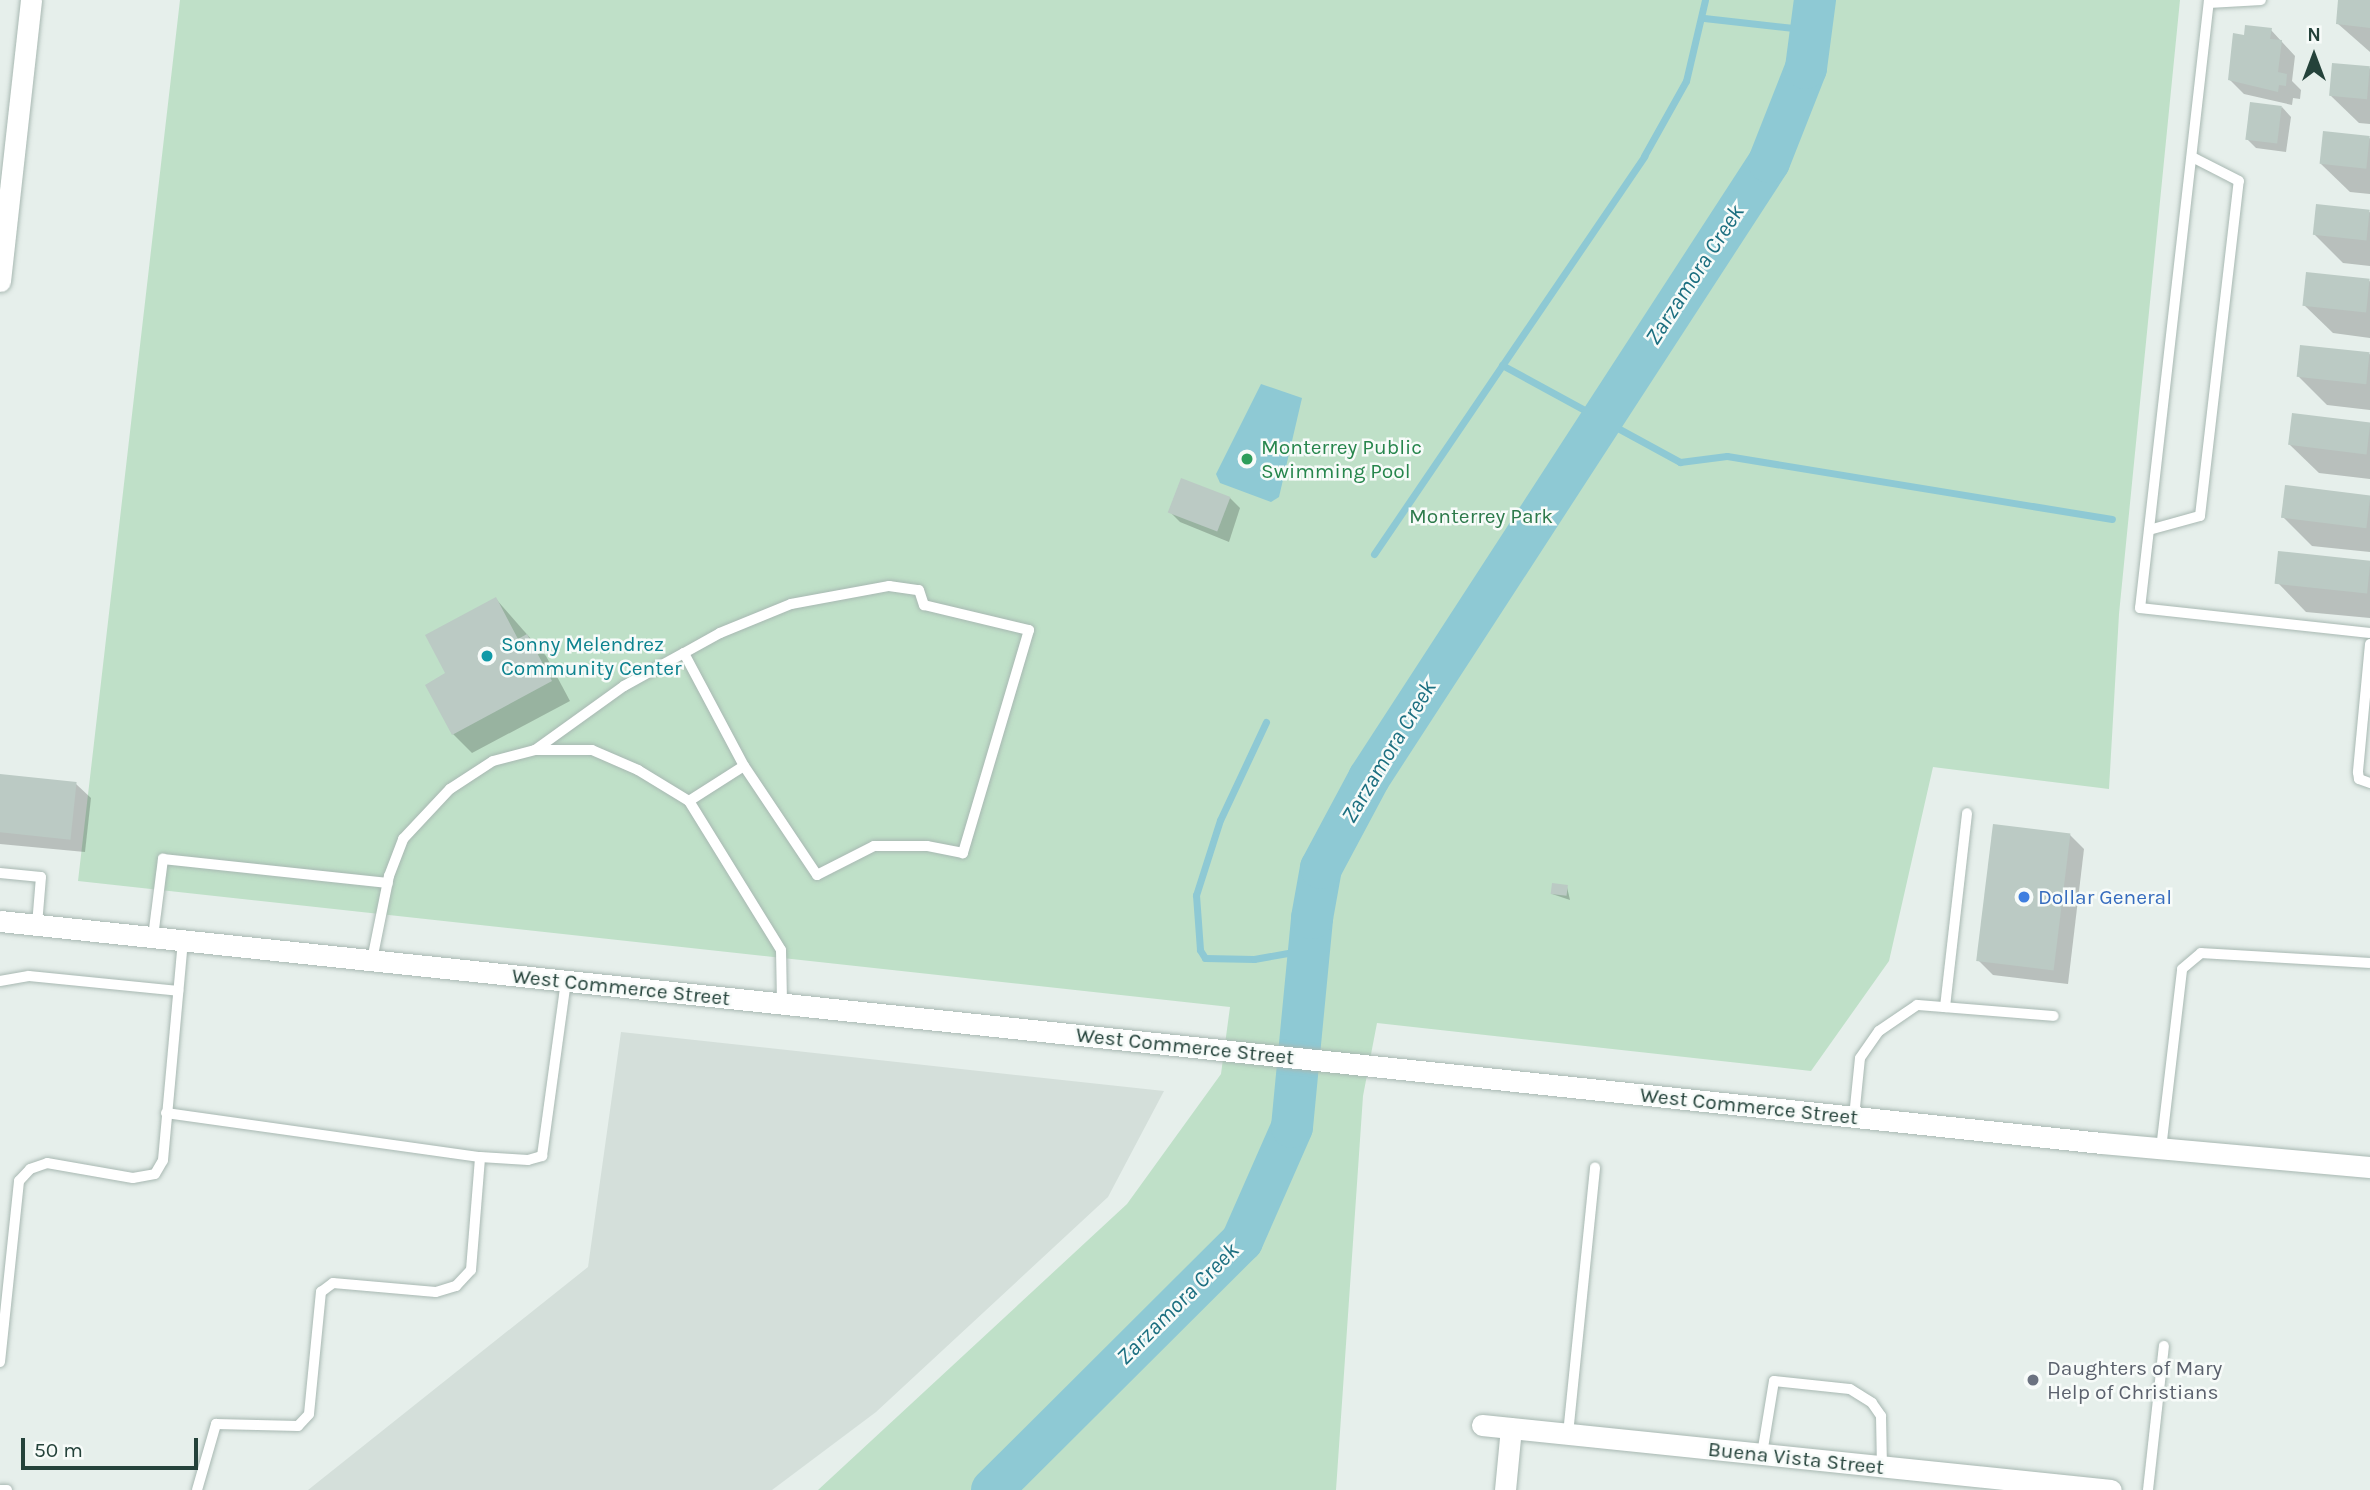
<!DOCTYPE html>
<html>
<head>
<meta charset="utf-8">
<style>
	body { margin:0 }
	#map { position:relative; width:2370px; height:1490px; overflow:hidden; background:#e6efeb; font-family:Karla,sans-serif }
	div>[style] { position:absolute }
	.built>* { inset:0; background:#d4dfda }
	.green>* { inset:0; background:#bfe0c8 }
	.water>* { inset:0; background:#8ec9d4 }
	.shadow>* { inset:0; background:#0003 }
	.stream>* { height:7px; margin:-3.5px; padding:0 3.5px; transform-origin:3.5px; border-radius:3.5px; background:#8ec9d4 }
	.river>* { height:42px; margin:-21px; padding:0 21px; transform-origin:21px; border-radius:21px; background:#8ec9d4 }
	.building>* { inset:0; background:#bbcac4; transform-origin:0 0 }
	.roads { filter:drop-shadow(0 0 2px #a8b8b2) drop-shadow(0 0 2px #a8b8b2) }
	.lane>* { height:10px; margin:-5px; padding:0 5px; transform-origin:5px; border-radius:5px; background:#fff }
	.street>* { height:21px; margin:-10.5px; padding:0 10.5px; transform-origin:10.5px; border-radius:10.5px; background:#fff }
	.secondary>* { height:21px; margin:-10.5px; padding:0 10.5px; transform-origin:10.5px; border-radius:10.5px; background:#fff }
	.dots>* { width:19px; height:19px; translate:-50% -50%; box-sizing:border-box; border:4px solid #f7fbf9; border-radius:50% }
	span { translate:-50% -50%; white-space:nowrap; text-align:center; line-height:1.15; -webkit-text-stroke:5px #f7fbf9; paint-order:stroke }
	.leisure-label { font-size:21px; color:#27864d }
	.left { translate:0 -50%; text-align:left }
	.park-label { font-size:21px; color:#2d7a4b }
	.culture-label { font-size:21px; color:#0d838f }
	.shop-label { font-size:21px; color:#366cbe }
	.street-label { font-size:21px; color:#24423a }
	.worship-label { font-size:21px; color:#5b616d }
	.water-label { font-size:23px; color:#1c6f80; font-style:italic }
	.north { position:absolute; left:2279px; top:21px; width:70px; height:70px; -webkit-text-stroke:5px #f7fbf9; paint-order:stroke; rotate:0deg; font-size:19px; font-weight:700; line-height:28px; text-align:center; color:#24423a }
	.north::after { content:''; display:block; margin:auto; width:24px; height:32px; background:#24423a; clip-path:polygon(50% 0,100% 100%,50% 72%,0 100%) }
	.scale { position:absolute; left:21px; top:1438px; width:177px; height:32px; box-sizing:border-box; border:4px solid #24423a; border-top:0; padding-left:9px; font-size:21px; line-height:24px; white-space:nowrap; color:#24423a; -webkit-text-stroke:5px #f7fbf9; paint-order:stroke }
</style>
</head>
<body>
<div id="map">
	<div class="built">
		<div style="clip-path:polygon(621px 1032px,1164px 1091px,1108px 1197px,876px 1412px,772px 1490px,308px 1490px,588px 1267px)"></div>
	</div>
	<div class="green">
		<div style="clip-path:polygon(180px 0,2180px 0,2119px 614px,2109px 789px,1933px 767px,1889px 961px,1811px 1071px,1377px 1023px,1363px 1096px,1336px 1490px,818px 1490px,1127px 1204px,1221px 1074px,1230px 1007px,78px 881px)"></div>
	</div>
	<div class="water">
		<div style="clip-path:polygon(1261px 384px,1302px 398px,1279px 497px,1271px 502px,1220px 483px,1216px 474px)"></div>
	</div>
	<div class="shadow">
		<div style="clip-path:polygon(2340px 0,2370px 0,2370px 52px,2337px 23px)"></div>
		<div style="clip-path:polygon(2271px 30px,2295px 56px,2292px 81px,2301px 90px,2300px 99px,2293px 98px,2292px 105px,2244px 94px,2229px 79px,2246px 37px)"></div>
		<div style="clip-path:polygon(2370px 68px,2370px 124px,2359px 123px,2330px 95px)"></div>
		<div style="clip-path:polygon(2282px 107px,2291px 117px,2286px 152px,2256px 148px,2247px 139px)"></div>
		<div style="clip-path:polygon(2370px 138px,2370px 194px,2350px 192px,2321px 164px)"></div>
		<div style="clip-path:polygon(2370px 212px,2370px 266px,2343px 263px,2314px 234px)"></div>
		<div style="clip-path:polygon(2370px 281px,2370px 338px,2333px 333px,2304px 305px)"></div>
		<div style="clip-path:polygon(2370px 354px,2370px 410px,2327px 405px,2299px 377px)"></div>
		<div style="clip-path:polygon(2370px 424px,2370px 479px,2319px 473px,2290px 445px)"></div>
		<div style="clip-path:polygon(2370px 497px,2370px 552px,2312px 546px,2283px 517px)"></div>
		<div style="clip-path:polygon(1230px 498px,1240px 508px,1229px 542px,1180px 522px,1171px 513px)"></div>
		<div style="clip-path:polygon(2370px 563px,2370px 618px,2306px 612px,2278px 583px)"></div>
		<div style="clip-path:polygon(496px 599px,546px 656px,570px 701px,472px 753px,453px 734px,448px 674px)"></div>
		<div style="clip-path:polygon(0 776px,76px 784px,91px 798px,85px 852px,0 844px)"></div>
		<div style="clip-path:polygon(2070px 835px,2084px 849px,2068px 984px,1993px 975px,1979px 961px)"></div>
		<div style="clip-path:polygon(1567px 887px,1570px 900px,1552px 894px)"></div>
	</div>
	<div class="stream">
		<div style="left:1704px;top:18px;width:108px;rotate:6.4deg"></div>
		<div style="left:1502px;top:365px;width:203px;rotate:28.6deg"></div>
		<div style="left:1680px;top:462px;width:47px;rotate:-7.3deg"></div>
		<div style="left:1727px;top:456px;width:390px;rotate:9.3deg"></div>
		<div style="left:1374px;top:554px;width:481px;rotate:-55.8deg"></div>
		<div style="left:1644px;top:156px;width:86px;rotate:-60.8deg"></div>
		<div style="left:1686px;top:81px;width:83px;rotate:-76.8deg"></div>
		<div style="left:1266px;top:722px;width:108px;rotate:115.1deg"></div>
		<div style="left:1220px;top:820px;width:79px;rotate:107.7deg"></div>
		<div style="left:1196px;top:895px;width:55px;rotate:85.8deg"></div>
		<div style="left:1200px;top:950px;width:9px;rotate:58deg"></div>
		<div style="left:1205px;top:958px;width:49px;rotate:1.2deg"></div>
		<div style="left:1254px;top:959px;width:40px;rotate:-10deg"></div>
		<div style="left:1293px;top:952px;width:22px;rotate:-39deg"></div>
	</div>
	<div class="river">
		<div style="left:992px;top:1490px;width:353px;rotate:-44.9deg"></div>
		<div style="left:1242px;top:1241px;width:124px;rotate:-66.3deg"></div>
		<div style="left:1292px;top:1127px;width:210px;rotate:-84.5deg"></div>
		<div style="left:1312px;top:918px;width:51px;rotate:-79.8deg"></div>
		<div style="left:1321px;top:868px;width:102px;rotate:-61.9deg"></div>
		<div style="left:1369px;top:778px;width:734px;rotate:-57deg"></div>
		<div style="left:1769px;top:162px;width:101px;rotate:-68.5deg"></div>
		<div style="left:1806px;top:68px;width:69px;rotate:-82.5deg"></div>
	</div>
	<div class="building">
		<div style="clip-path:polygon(2338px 0,2370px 0,2370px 28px,2336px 24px)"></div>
		<div style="clip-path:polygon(2245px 25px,2272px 28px,2270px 39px,2282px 40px,2278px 72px,2287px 74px,2286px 86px,2279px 85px,2278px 92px,2228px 80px,2233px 33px,2244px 35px)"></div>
		<div style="left:2332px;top:63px;width:38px;height:33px;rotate:5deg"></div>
		<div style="left:2250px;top:102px;width:32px;height:38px;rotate:7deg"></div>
		<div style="left:2323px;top:131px;width:47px;height:33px;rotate:6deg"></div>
		<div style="left:2316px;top:204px;width:54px;height:31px;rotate:6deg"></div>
		<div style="left:2306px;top:272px;width:64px;height:34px;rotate:6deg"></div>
		<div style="left:2300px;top:345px;width:70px;height:32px;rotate:6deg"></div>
		<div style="left:2292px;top:413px;width:79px;height:32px;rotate:7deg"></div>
		<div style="left:1181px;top:478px;width:53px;height:37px;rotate:21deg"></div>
		<div style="left:2285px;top:485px;width:86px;height:33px;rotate:7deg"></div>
		<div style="left:2278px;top:551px;width:93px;height:33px;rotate:6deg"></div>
		<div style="clip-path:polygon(496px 597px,518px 639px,527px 634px,552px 681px,452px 735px,425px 685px,445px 673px,425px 635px)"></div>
		<div style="left:0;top:774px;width:77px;height:58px;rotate:6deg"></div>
		<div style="left:1993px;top:824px;width:78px;height:138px;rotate:7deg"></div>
		<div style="left:1552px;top:883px;width:16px;height:11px;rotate:7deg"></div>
	</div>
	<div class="roads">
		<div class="lane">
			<div style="left:2209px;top:0;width:612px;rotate:96.47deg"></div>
			<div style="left:2140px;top:608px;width:231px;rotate:6.2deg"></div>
			<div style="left:2209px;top:3px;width:52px;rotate:-3.3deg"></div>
			<div style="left:2149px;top:530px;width:53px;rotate:-15.4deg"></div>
			<div style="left:2200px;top:516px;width:337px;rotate:-83.4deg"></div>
			<div style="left:2239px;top:181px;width:53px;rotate:-152.9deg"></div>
			<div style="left:2370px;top:644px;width:129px;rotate:95.4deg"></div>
			<div style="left:2358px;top:772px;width:7px;rotate:82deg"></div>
			<div style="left:2359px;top:779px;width:12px;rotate:20deg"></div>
			<div style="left:535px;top:750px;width:110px;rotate:-35.7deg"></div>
			<div style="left:624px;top:686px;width:68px;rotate:-28.8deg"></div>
			<div style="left:684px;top:653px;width:41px;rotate:-29.1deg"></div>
			<div style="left:720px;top:633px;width:77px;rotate:-22.2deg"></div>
			<div style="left:791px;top:604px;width:100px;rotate:-10.4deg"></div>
			<div style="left:889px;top:586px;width:30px;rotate:8deg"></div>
			<div style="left:919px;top:590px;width:16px;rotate:72deg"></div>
			<div style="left:924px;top:605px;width:108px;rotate:13.4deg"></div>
			<div style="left:1029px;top:630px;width:233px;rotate:106.5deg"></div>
			<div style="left:963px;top:853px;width:37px;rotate:-169deg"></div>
			<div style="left:927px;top:846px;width:53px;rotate:180deg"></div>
			<div style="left:874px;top:846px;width:64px;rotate:153deg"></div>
			<div style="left:817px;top:875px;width:131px;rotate:-123.8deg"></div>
			<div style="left:744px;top:766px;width:128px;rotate:-118deg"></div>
			<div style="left:689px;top:801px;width:65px;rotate:-32.5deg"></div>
			<div style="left:0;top:873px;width:41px;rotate:5.6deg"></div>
			<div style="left:41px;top:877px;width:48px;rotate:94.8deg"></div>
			<div style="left:153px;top:937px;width:79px;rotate:-82.7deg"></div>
			<div style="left:163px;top:859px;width:226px;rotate:6.1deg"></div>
			<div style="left:372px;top:960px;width:86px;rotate:-78.6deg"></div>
			<div style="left:389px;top:876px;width:40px;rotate:-69deg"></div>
			<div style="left:403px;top:839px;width:69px;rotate:-46.8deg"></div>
			<div style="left:450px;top:789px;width:51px;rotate:-33.1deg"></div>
			<div style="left:493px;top:761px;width:43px;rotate:-14.7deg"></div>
			<div style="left:535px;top:750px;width:57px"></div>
			<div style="left:592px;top:750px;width:50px;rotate:23.5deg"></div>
			<div style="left:638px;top:770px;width:60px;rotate:31.3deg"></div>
			<div style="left:689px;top:801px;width:175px;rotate:58.3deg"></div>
			<div style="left:781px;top:950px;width:53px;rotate:88.9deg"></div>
			<div style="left:0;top:981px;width:29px;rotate:-10deg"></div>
			<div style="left:29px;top:976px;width:150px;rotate:5.7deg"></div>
			<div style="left:1945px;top:1007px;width:195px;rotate:-83.5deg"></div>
			<div style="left:166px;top:1113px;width:317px;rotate:8deg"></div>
			<div style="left:480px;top:1157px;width:48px;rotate:3.6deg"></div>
			<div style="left:528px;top:1160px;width:15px;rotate:-16deg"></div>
			<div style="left:542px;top:1156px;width:177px;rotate:-82.2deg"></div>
			<div style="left:1854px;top:1117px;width:59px;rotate:-84.2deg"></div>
			<div style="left:1860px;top:1058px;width:33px;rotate:-55deg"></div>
			<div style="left:1879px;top:1031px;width:46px;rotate:-34.4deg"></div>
			<div style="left:1917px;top:1005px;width:137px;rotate:4.6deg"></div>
			<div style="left:2161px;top:1149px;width:181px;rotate:-83.3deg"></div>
			<div style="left:2182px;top:969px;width:25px;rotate:-40deg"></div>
			<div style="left:2201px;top:953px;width:169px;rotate:3.4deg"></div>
			<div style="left:0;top:1362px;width:182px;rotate:-84deg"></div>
			<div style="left:19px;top:1181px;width:16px;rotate:-47deg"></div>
			<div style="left:30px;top:1169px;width:18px;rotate:-19deg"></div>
			<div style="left:47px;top:1163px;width:87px;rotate:9.9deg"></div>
			<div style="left:133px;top:1178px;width:22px;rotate:-10deg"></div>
			<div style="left:155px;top:1174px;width:16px;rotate:-60deg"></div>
			<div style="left:163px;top:1160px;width:220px;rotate:-84.8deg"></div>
			<div style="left:1568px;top:1434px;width:268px;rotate:-84.2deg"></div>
			<div style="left:1762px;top:1454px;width:74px;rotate:-80.7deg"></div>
			<div style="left:1774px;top:1381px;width:76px;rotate:6deg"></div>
			<div style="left:1850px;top:1389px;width:26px;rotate:32deg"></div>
			<div style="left:1872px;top:1403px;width:16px;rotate:55deg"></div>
			<div style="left:1881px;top:1416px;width:50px;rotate:88.9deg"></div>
			<div style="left:0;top:1490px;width:7px"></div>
			<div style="left:197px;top:1490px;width:69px;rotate:-73.9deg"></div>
			<div style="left:216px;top:1424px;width:82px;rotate:1.4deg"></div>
			<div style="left:298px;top:1426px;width:16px;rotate:-47deg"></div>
			<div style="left:309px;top:1414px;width:123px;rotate:-84.4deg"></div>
			<div style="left:321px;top:1292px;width:15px;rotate:-37deg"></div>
			<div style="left:333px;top:1283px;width:103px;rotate:5deg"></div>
			<div style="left:436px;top:1292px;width:21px;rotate:-17deg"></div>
			<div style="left:456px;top:1286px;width:22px;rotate:-47deg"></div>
			<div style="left:471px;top:1270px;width:113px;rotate:-85.4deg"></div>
			<div style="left:2148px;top:1490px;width:145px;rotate:-83.7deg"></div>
		</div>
		<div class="street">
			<div style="left:0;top:281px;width:283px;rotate:-83.7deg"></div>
			<div style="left:1482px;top:1425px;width:632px;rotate:5.9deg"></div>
			<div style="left:1505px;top:1490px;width:62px;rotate:-84.5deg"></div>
		</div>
		<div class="secondary">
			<div style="left:0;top:921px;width:2113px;rotate:6.03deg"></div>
			<div style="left:2101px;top:1143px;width:270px;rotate:5.1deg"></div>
		</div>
	</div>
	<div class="dots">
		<div style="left:1247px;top:459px;background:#2e9e5b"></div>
		<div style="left:487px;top:656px;background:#0f9aa8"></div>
		<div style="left:2024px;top:897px;background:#3f7fe0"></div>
		<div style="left:2033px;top:1380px;background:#6b7280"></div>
	</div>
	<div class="leisure-label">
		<span class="left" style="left:1261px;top:459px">Monterrey Public<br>Swimming Pool</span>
	</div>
	<div class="park-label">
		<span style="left:1481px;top:516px">Monterrey Park</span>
	</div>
	<div class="culture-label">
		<span class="left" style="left:501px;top:656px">Sonny Melendrez<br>Community Center</span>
	</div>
	<div class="shop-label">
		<span class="left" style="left:2038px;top:897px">Dollar General</span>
	</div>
	<div class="street-label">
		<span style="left:621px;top:987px;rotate:6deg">West Commerce Street</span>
		<span style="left:1185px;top:1046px;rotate:6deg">West Commerce Street</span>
		<span style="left:1749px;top:1106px;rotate:6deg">West Commerce Street</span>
		<span style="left:1796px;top:1458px;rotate:6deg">Buena Vista Street</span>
	</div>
	<div class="worship-label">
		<span class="left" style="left:2047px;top:1380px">Daughters of Mary<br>Help of Christians</span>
	</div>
	<div class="water-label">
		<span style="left:1695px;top:275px;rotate:-57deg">Zarzamora Creek</span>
		<span style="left:1389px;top:752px;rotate:-59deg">Zarzamora Creek</span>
		<span style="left:1178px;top:1304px;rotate:-45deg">Zarzamora Creek</span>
	</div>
	<div class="north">N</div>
	<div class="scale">50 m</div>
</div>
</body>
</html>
